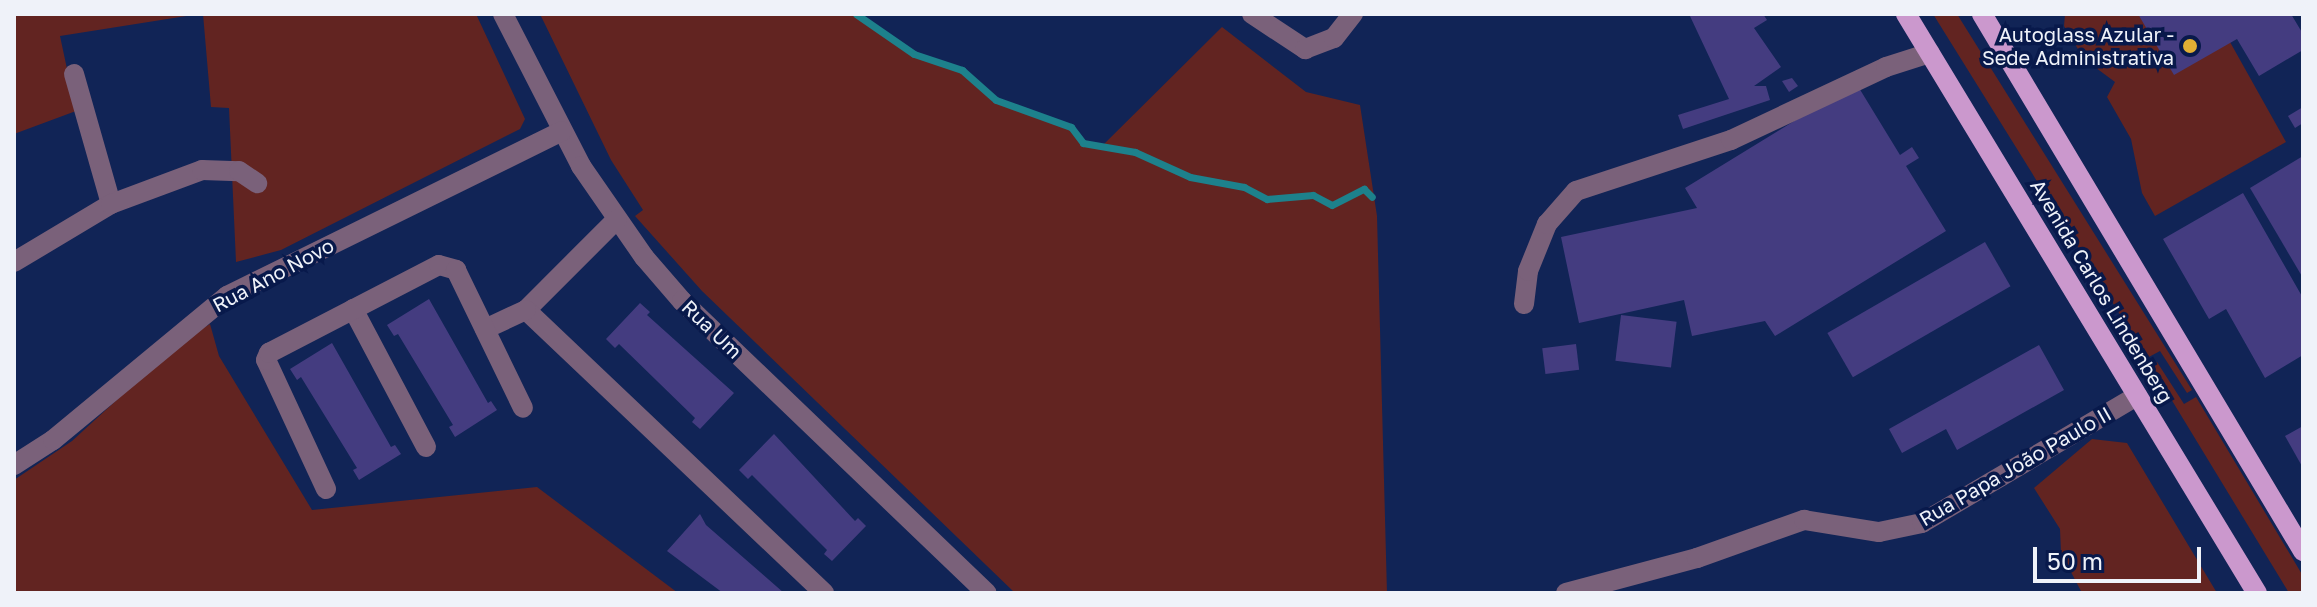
<!DOCTYPE html>
<html>
<head>
<meta charset="utf-8">
<style>
	body { margin:0 }
	#map { position:relative; width:2317px; height:607px; overflow:hidden; background:#112456; font-family:"Golos Text",sans-serif }
	div>[style] { position:absolute }
	.green>* { inset:0; background:#622421 }
	.stream>* { height:7px; margin:-3.5px; padding:0 3.5px; transform-origin:3.5px; border-radius:3.5px; background:#1d818c }
	.building>* { inset:0; background:#443c80; transform-origin:0 0 }
	.minor>* { height:20px; margin:-10px; padding:0 10px; transform-origin:10px; border-radius:10px; background:#7a617a }
	.major>* { height:20px; margin:-10px; padding:0 10px; transform-origin:10px; border-radius:10px; background:#cb98cd }
	.dots>* { width:22px; height:22px; translate:-50% -50%; box-sizing:border-box; border:4px solid #08194b; border-radius:50% }
	span { translate:-50% -50%; white-space:nowrap; text-align:center; line-height:1.15; -webkit-text-stroke:7px #08194b; paint-order:stroke }
	.poi-label { font-size:20px; color:#eff2f9 }
	.right { translate:-100% -50%; text-align:right }
	.street-label { font-size:20px; color:#eff2f9 }
	.frame { position:absolute; inset:0; border:16px solid #eff2f9; pointer-events:none }
	.scale { position:absolute; left:2033px; top:547px; width:168px; height:36px; box-sizing:border-box; border:4px solid #eff2f9; border-top:0; padding-left:10px; font-size:24px; line-height:28px; white-space:nowrap; color:#eff2f9; -webkit-text-stroke:6px #08194b; paint-order:stroke }
</style>
</head>
<body>
<div id="map">
	<div class="green">
		<div style="clip-path:polygon(14px 14px,199px 14px,60px 36px,76px 111px,14px 134px)"></div>
		<div style="clip-path:polygon(203px 14px,476px 14px,525px 119px,520px 129px,281px 250px,236px 262px,229px 108px,211px 107px)"></div>
		<div style="clip-path:polygon(540px 14px,856px 14px,914px 54px,962px 70px,997px 100px,1071px 127px,1083px 143px,1100px 148px,1222px 27px,1306px 92px,1360px 105px,1377px 216px,1387px 593px,1015px 593px,702px 291px,635px 216px,643px 210px,611px 160px)"></div>
		<div style="clip-path:polygon(1933px 14px,1957px 14px,2192px 390px,2187px 393px,2160px 351px,2147px 358px)"></div>
		<div style="clip-path:polygon(2065px 14px,2138px 14px,2230px 42px,2286px 142px,2155px 216px,2142px 193px,2131px 139px,2107px 97px,2115px 82px,2084px 59px,2064px 26px)"></div>
		<div style="clip-path:polygon(210px 324px,219px 356px,312px 510px,537px 487px,678px 593px,14px 593px,14px 480px,72px 441px,182px 340px)"></div>
		<div style="clip-path:polygon(2157px 362px,2184px 404px,2196px 397px,2303px 576px,2303px 593px,2289px 593px,2151px 366px)"></div>
		<div style="clip-path:polygon(2092px 439px,2127px 443px,2217px 593px,2082px 593px,2061px 553px,2060px 529px,2034px 488px)"></div>
	</div>
	<div class="stream">
		<div style="left:856px;top:14px;width:70px;rotate:34.6deg"></div>
		<div style="left:914px;top:54px;width:51px;rotate:18.4deg"></div>
		<div style="left:962px;top:70px;width:45px;rotate:41.4deg"></div>
		<div style="left:996px;top:100px;width:80px;rotate:19.8deg"></div>
		<div style="left:1071px;top:127px;width:20px;rotate:53deg"></div>
		<div style="left:1083px;top:143px;width:53px;rotate:9.8deg"></div>
		<div style="left:1135px;top:152px;width:60px;rotate:24.4deg"></div>
		<div style="left:1190px;top:177px;width:55px;rotate:10.5deg"></div>
		<div style="left:1244px;top:187px;width:26px;rotate:28deg"></div>
		<div style="left:1267px;top:199px;width:46px;rotate:-5deg"></div>
		<div style="left:1313px;top:195px;width:21px;rotate:28deg"></div>
		<div style="left:1332px;top:205px;width:36px;rotate:-27deg"></div>
		<div style="left:1364px;top:189px;width:11px;rotate:45deg"></div>
	</div>
	<div class="building">
		<div style="clip-path:polygon(1689px 14px,1763px 14px,1767px 20px,1754px 28px,1781px 67px,1754px 86px,1766px 86px,1770px 100px,1683px 129px,1678px 115px,1729px 99px)"></div>
		<div style="clip-path:polygon(2138px 14px,2291px 14px,2303px 34px,2303px 50px,2259px 76px,2237px 39px,2174px 75px)"></div>
		<div style="clip-path:polygon(1792px 78px,1798px 86px,1789px 92px,1782px 81px)"></div>
		<div style="clip-path:polygon(1856px 83px,1900px 155px,1912px 147px,1919px 158px,1906px 166px,1946px 231px,1775px 336px,1765px 321px,1692px 336px,1684px 300px,1579px 323px,1561px 237px,1697px 208px,1685px 188px)"></div>
		<div style="clip-path:polygon(2303px 107px,2303px 123px,2295px 128px,2288px 116px)"></div>
		<div style="clip-path:polygon(2303px 156px,2303px 278px,2250px 188px)"></div>
		<div style="clip-path:polygon(2243px 193px,2303px 298px,2303px 355px,2265px 378px,2226px 309px,2209px 319px,2163px 239px)"></div>
		<div style="left:1985px;top:242px;width:51px;height:182px;rotate:60deg"></div>
		<div style="clip-path:polygon(429px 299px,488px 403px,491px 401px,497px 410px,455px 437px,449px 427px,453px 425px,398px 334px,394px 336px,387px 325px)"></div>
		<div style="clip-path:polygon(640px 303px,650px 312px,647px 315px,734px 393px,700px 429px,692px 422px,695px 418px,619px 344px,615px 348px,606px 339px)"></div>
		<div style="left:1621px;top:315px;width:56px;height:46px;rotate:7deg"></div>
		<div style="clip-path:polygon(332px 343px,391px 447px,395px 445px,401px 454px,359px 480px,353px 470px,357px 468px,301px 377px,297px 380px,290px 369px)"></div>
		<div style="left:1576px;top:344px;width:26px;height:34px;rotate:83deg"></div>
		<div style="clip-path:polygon(2039px 345px,2064px 390px,1957px 450px,1946px 429px,1902px 453px,1889px 429px)"></div>
		<div style="clip-path:polygon(2303px 426px,2303px 468px,2285px 436px)"></div>
		<div style="clip-path:polygon(774px 434px,855px 521px,858px 518px,866px 526px,832px 561px,824px 554px,827px 550px,752px 475px,748px 479px,739px 470px)"></div>
		<div style="clip-path:polygon(700px 514px,706px 525px,784px 593px,723px 593px,667px 551px)"></div>
	</div>
	<div class="minor">
		<div style="left:503px;top:14px;width:171px;rotate:62.8deg"></div>
		<div style="left:581px;top:166px;width:111px;rotate:55.3deg"></div>
		<div style="left:644px;top:257px;width:58px;rotate:49.2deg"></div>
		<div style="left:682px;top:301px;width:422px;rotate:43.8deg"></div>
		<div style="left:1252px;top:14px;width:64px;rotate:33.4deg"></div>
		<div style="left:1305px;top:49px;width:31px;rotate:-21deg"></div>
		<div style="left:1334px;top:38px;width:31px;rotate:-52deg"></div>
		<div style="left:74px;top:74px;width:135px;rotate:74.1deg"></div>
		<div style="left:617px;top:219px;width:129px;rotate:135deg"></div>
		<div style="left:526px;top:310px;width:411px;rotate:43.5deg"></div>
		<div style="left:14px;top:262px;width:113px;rotate:-30.9deg"></div>
		<div style="left:111px;top:204px;width:97px;rotate:-20.5deg"></div>
		<div style="left:202px;top:170px;width:37px;rotate:2deg"></div>
		<div style="left:239px;top:171px;width:22px;rotate:34deg"></div>
		<div style="left:1524px;top:304px;width:33px;rotate:-83deg"></div>
		<div style="left:1528px;top:271px;width:51px;rotate:-68deg"></div>
		<div style="left:1547px;top:224px;width:44px;rotate:-48.7deg"></div>
		<div style="left:1576px;top:191px;width:163px;rotate:-18.2deg"></div>
		<div style="left:1731px;top:140px;width:171px;rotate:-25.2deg"></div>
		<div style="left:1886px;top:67px;width:46px;rotate:-17.7deg"></div>
		<div style="left:353px;top:309px;width:156px;rotate:62.1deg"></div>
		<div style="left:485px;top:329px;width:45px;rotate:-24.9deg"></div>
		<div style="left:14px;top:465px;width:46px;rotate:-32.7deg"></div>
		<div style="left:53px;top:440px;width:226px;rotate:-39.6deg"></div>
		<div style="left:227px;top:296px;width:373px;rotate:-26.2deg"></div>
		<div style="left:326px;top:489px;width:142px;rotate:-114.9deg"></div>
		<div style="left:266px;top:360px;width:8px;rotate:-67deg"></div>
		<div style="left:269px;top:353px;width:191px;rotate:-27.4deg"></div>
		<div style="left:439px;top:265px;width:18px;rotate:16deg"></div>
		<div style="left:456px;top:270px;width:153px;rotate:64.1deg"></div>
		<div style="left:1566px;top:593px;width:136px;rotate:-15deg"></div>
		<div style="left:1697px;top:558px;width:114px;rotate:-19.6deg"></div>
		<div style="left:1804px;top:520px;width:76px;rotate:9.1deg"></div>
		<div style="left:1879px;top:532px;width:44px;rotate:-11.8deg"></div>
		<div style="left:1922px;top:523px;width:250px;rotate:-30.6deg"></div>
	</div>
	<div class="major">
		<div style="left:1906px;top:14px;width:677px;rotate:58.78deg"></div>
		<div style="left:1982px;top:14px;width:626px;rotate:59.13deg"></div>
	</div>
	<div class="dots">
		<div style="left:2190px;top:46px;background:#e1af34"></div>
	</div>
	<div class="poi-label">
		<span class="right" style="left:2174px;top:46px">Autoglass Azular -<br>Sede Administrativa</span>
	</div>
	<div class="street-label">
		<span style="left:273px;top:275px;rotate:-28deg">Rua Ano Novo</span>
		<span style="left:2102px;top:291px;rotate:59deg">Avenida Carlos Lindenberg</span>
		<span style="left:712px;top:329px;rotate:44deg">Rua Um</span>
		<span style="left:2015px;top:466px;rotate:-30deg">Rua Papa João Paulo II</span>
	</div>
	<div class="frame"></div>
	<div class="scale">50 m</div>
</div>
</body>
</html>
